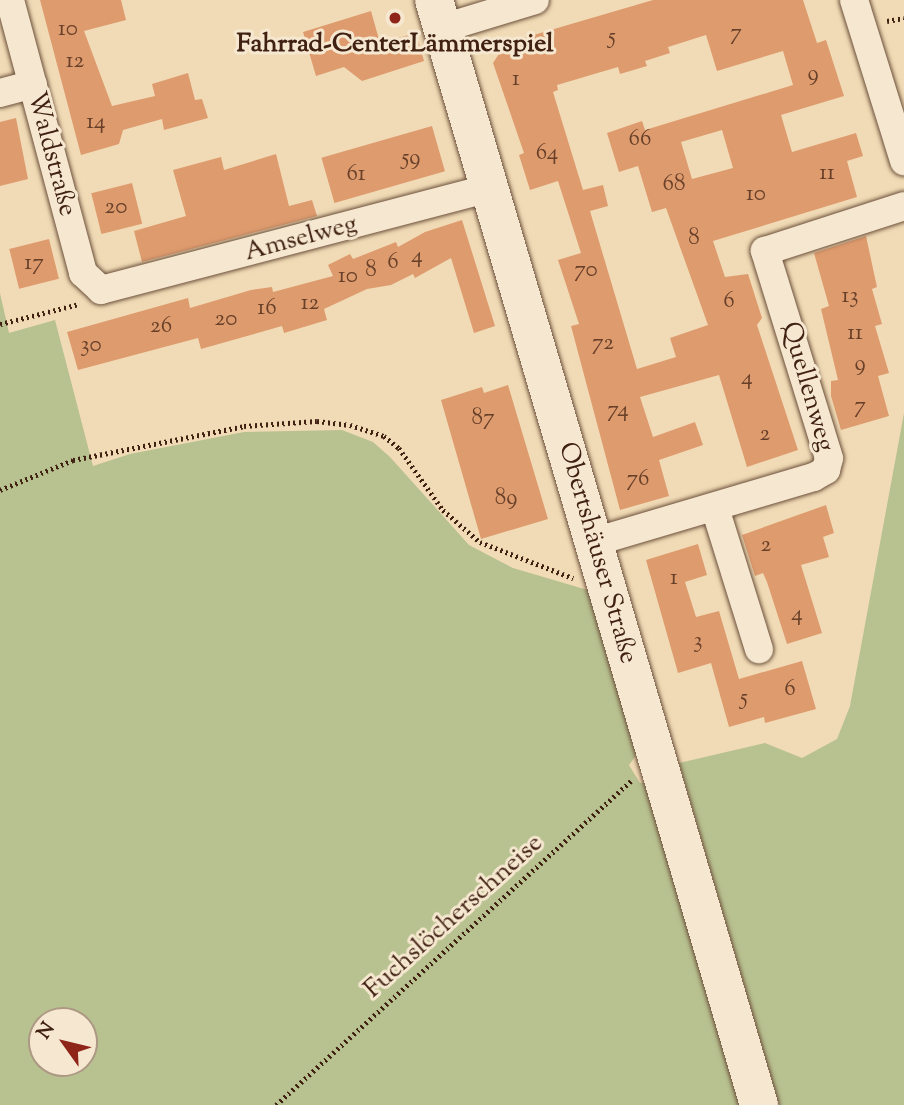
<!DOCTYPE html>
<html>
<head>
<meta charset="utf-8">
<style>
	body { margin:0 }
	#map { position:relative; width:904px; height:1105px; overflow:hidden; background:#f1dbb6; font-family:"Sorts Mill Goudy",serif }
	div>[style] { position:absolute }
	.green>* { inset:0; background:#b8c190 }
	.building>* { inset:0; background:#de9b6e; transform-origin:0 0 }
	.path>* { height:4.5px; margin-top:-2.25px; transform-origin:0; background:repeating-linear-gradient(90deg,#402112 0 2px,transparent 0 5.5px) }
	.roads { filter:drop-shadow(0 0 2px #6c503b) drop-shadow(0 0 2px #6c503b) }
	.street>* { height:28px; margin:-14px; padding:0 14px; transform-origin:14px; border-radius:14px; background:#f6e8d0 }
	.secondary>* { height:38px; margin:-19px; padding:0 19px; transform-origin:19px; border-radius:19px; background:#f6e8d0 }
	.dots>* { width:19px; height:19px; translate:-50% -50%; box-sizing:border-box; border:4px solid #f6e8d0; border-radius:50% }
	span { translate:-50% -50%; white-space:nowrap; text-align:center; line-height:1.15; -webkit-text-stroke:6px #f6e8d0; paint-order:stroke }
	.number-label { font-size:23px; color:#684029 }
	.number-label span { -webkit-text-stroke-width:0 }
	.poi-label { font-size:26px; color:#402112; font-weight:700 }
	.street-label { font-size:26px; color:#402112 }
	.north { position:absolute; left:28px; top:1007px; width:70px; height:70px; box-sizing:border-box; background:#f6e8d0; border:2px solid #ad9884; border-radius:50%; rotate:304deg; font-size:19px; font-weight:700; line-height:28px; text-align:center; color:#402112 }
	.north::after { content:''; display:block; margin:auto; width:24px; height:32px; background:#8f2418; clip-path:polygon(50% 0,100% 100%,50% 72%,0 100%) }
</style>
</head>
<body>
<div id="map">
	<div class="green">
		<div style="clip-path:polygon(evenodd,0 293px,9px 333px,55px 320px,93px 466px,130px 454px,244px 432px,342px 430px,373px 442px,390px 457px,469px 545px,513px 568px,591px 591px,640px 750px,629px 765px,640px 783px,654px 781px,747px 1105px,0 1105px,0 293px,42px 1021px,84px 1021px,84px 1063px,42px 1063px,42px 1021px)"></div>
		<div style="clip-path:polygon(904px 413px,904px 1105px,779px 1105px,679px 763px,765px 743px,802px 758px,837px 739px,850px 706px)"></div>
	</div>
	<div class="building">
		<div style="clip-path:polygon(40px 0,121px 0,126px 20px,84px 31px,112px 106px,155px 96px,152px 84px,188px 73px,195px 100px,202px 99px,208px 118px,164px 130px,162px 119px,123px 130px,119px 144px,81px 155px)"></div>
		<div style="clip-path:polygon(evenodd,653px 0,803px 0,817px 43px,826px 40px,844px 96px,781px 115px,792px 152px,856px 133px,863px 156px,847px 161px,857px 197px,713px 241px,725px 277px,748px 274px,762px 318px,757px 325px,798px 450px,747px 467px,719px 375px,640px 397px,653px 437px,695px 422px,703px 445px,659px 460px,669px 496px,620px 510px,571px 326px,579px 324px,558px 260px,581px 253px,558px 181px,530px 190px,519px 155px,524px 153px,493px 63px,506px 43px,653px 0,706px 35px,717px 71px,783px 51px,793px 85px,645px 130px,642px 121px,607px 133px,619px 172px,638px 166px,652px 212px,666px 208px,708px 325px,670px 338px,676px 357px,637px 369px,590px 211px,608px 206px,603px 185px,583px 190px,553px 92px,558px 90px,557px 85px,618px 67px,620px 74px,647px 66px,645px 61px,670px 53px,668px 47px,706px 35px,653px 0,722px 130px,733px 168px,692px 179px,681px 142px,722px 130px)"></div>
		<div style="clip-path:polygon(371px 11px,380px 43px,416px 33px,424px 61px,362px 81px,344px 67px,316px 76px,303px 32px)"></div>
		<div style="clip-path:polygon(16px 118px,28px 179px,0 186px,0 122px)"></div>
		<div style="left:432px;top:126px;width:47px;height:115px;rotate:74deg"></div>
		<div style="clip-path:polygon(276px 154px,289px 206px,312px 200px,317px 216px,142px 262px,134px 231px,186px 216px,173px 170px,221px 157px,224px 170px)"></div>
		<div style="left:132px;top:183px;width:42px;height:42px;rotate:76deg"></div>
		<div style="clip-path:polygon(462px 220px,495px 326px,474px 333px,451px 258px,415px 278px,413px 274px,391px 285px,367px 289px,324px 309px,327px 320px,284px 333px,282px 326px,201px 349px,198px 338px,78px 370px,67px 332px,188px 298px,190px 308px,251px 290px,272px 287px,273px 292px,333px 276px,328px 265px,350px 254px,353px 259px,396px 242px,398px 247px,425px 232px)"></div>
		<div style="clip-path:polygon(866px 236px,877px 287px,872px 289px,882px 324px,875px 326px,889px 373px,878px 376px,889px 416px,841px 430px,831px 396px,831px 381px,838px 380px,821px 309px,829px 306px,814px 253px)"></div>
		<div style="left:49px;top:239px;width:41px;height:41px;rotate:76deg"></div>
		<div style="clip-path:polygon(508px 385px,548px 519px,481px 539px,441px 400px,482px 387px,484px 393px)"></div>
		<div style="clip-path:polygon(826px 505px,834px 533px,823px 537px,829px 557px,801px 565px,822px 633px,787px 644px,767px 582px,763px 573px,755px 576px,742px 535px)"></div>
		<div style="clip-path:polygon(698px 544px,707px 575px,685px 582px,696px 617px,719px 611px,739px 679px,802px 661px,816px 709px,765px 723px,764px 717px,729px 727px,711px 663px,678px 673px,646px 560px)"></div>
	</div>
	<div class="path">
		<div style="left:887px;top:21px;width:17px;rotate:-10deg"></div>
		<div style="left:0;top:324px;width:81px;rotate:-14.2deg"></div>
		<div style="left:0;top:490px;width:79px;rotate:-22.3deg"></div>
		<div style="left:73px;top:460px;width:174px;rotate:-11.2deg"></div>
		<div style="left:244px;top:426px;width:73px;rotate:-3.9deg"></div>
		<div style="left:317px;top:421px;width:33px;rotate:7deg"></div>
		<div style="left:350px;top:425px;width:36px;rotate:18deg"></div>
		<div style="left:384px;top:436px;width:19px;rotate:39deg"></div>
		<div style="left:399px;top:448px;width:76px;rotate:54.6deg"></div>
		<div style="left:443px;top:510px;width:49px;rotate:40.9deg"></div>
		<div style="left:480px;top:542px;width:100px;rotate:21.2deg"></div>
		<div style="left:276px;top:1105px;width:482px;rotate:-42.4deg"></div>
	</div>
	<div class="roads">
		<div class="street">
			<div style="left:10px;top:0;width:283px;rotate:75deg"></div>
			<div style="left:83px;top:273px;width:25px;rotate:43deg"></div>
			<div style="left:101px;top:290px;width:401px;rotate:-14.7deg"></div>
			<div style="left:854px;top:0;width:169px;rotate:72.7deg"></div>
			<div style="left:443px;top:28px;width:96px;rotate:-16.9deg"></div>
			<div style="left:0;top:93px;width:34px;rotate:-15deg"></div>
			<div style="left:715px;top:508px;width:148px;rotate:72.7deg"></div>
			<div style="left:594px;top:542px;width:229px;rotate:-16.5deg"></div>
			<div style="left:814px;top:477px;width:14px;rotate:-30deg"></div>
			<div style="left:826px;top:470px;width:12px;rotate:-76deg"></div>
			<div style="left:829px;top:458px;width:217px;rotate:-107.2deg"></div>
			<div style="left:765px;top:251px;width:146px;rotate:-17.9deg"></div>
		</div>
		<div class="secondary">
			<div style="left:434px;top:0;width:1152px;rotate:73.61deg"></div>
		</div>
	</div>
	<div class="dots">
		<div style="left:395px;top:18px;background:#8f2418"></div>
	</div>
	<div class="number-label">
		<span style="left:68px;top:30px">10</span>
		<span style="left:736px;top:34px">7</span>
		<span style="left:612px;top:38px">5</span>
		<span style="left:75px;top:62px">12</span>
		<span style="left:813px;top:75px">9</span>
		<span style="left:516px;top:80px">1</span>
		<span style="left:96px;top:123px">14</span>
		<span style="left:640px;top:140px">66</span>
		<span style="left:547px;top:154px">64</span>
		<span style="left:411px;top:159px">59</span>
		<span style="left:827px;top:174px">11</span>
		<span style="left:356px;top:175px">61</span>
		<span style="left:674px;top:185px">68</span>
		<span style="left:756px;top:195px">10</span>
		<span style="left:116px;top:208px">20</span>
		<span style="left:694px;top:239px">8</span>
		<span style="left:417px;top:257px">4</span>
		<span style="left:393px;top:263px">6</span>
		<span style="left:34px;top:264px">17</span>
		<span style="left:371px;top:271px">8</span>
		<span style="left:586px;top:271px">70</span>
		<span style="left:348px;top:277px">10</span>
		<span style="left:850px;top:297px">13</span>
		<span style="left:729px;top:302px">6</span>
		<span style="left:310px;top:304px">12</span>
		<span style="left:267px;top:309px">16</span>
		<span style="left:226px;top:320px">20</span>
		<span style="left:161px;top:327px">26</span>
		<span style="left:855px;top:334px">11</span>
		<span style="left:603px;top:344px">72</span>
		<span style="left:91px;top:346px">30</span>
		<span style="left:860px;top:365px">9</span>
		<span style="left:747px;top:379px">4</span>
		<span style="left:860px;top:407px">7</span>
		<span style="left:618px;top:411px">74</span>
		<span style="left:483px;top:419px">87</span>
		<span style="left:765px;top:435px">2</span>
		<span style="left:638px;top:480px">76</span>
		<span style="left:506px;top:499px">89</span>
		<span style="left:766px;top:546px">2</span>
		<span style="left:674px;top:579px">1</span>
		<span style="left:797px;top:615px">4</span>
		<span style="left:698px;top:642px">3</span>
		<span style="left:790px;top:690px">6</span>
		<span style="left:744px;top:699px">5</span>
	</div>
	<div class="poi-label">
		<span style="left:395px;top:45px">Fahrrad-CenterLämmerspiel</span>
	</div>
	<div class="street-label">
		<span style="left:51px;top:154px;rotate:75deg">Waldstraße</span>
		<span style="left:301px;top:239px;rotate:-15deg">Amselweg</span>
		<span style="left:807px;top:387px;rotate:74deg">Quellenweg</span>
		<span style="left:597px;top:553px;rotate:74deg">Obertshäuser Straße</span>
		<span style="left:454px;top:917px;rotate:-42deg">Fuchslöcherschneise</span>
	</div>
	<div class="north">N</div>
</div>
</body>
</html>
